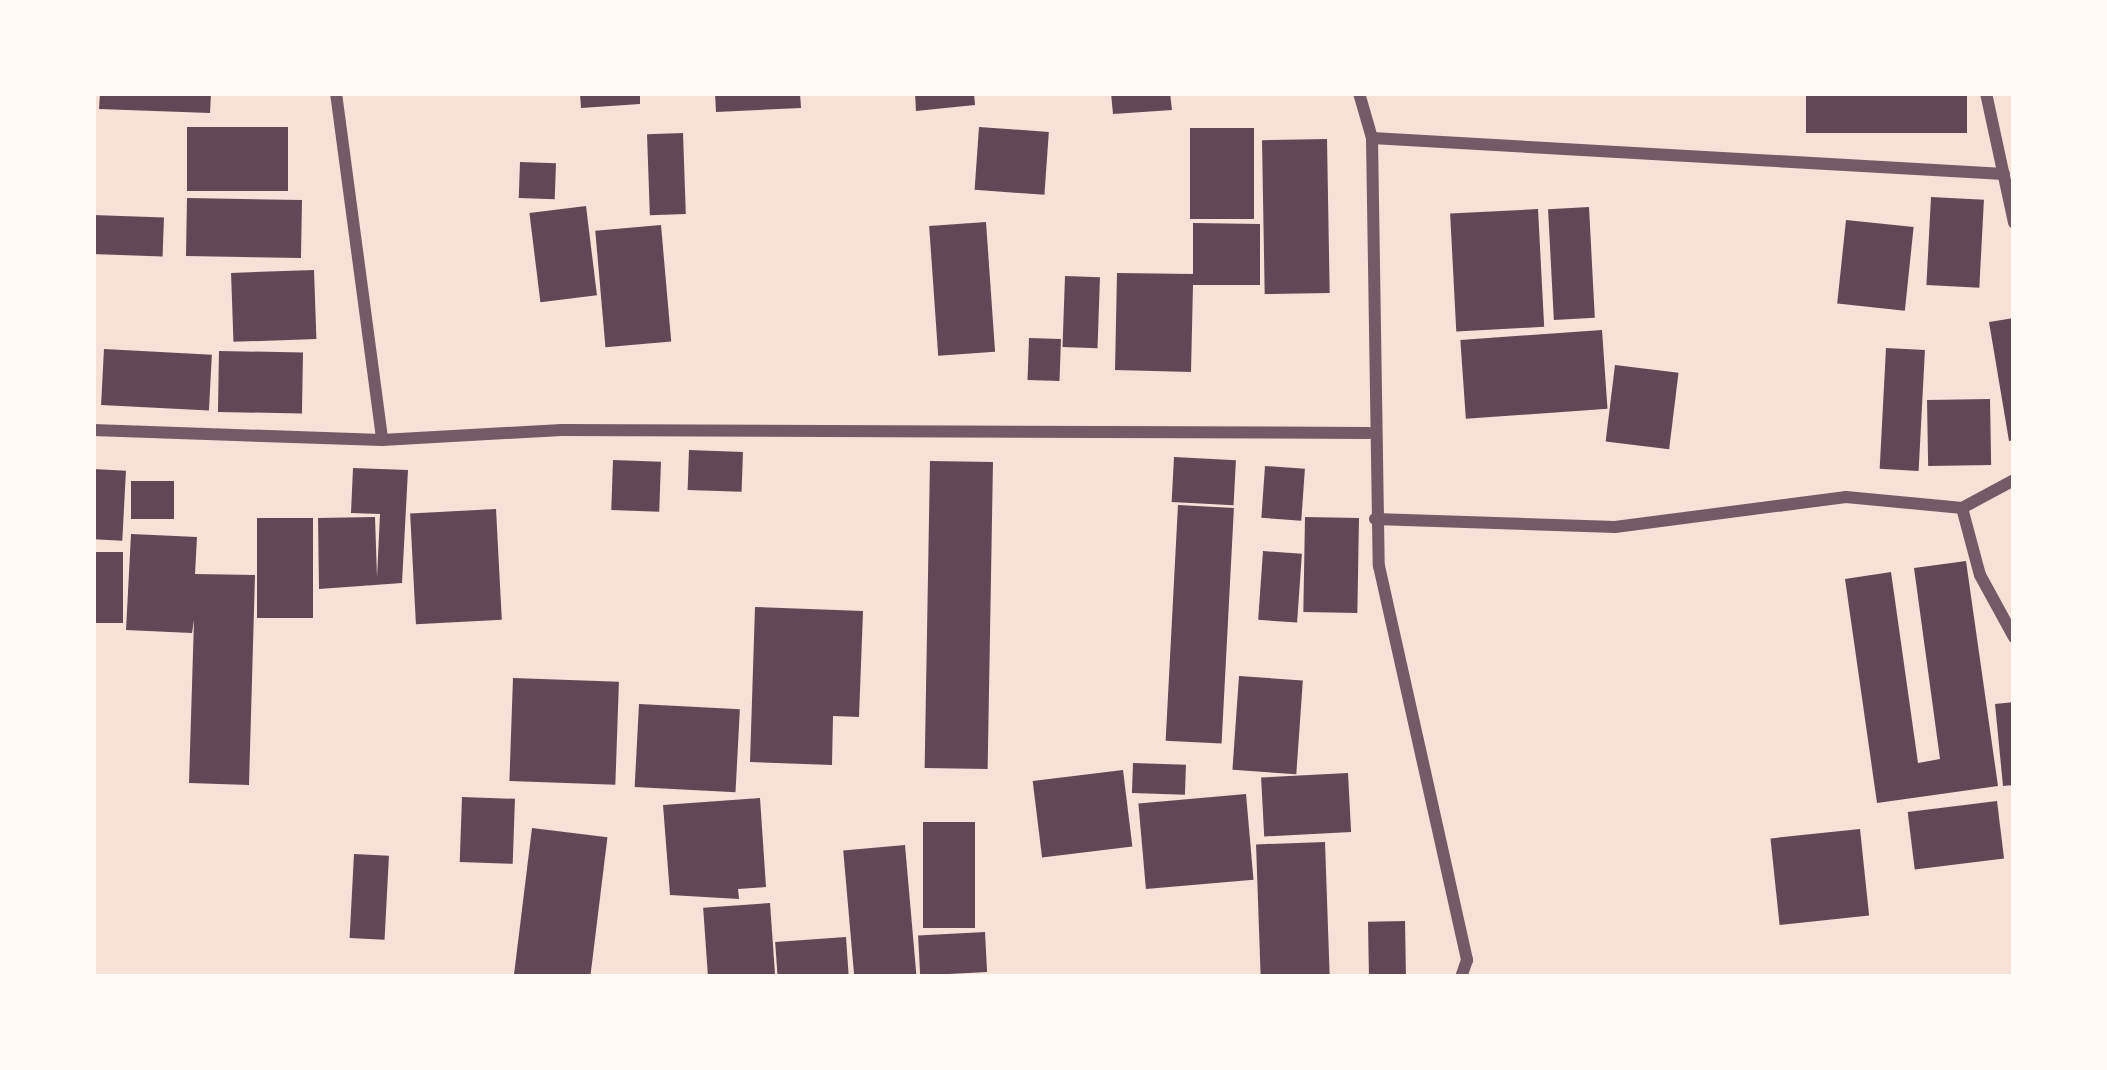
<!DOCTYPE html>
<html>
<head>
<meta charset="utf-8">
<style>
	body { margin:0 }
	#map { position:relative; width:2107px; height:1070px; overflow:hidden; background:#f7e1d7; font-family:"Titillium Web",sans-serif }
	div>[style] { position:absolute }
	.building>* { inset:0; background:#644757; transform-origin:0 0 }
	.minor>* { height:12px; margin:-6px; padding:0 6px; transform-origin:6px; border-radius:6px; background:#755966 }
	span { translate:-50% -50%; white-space:nowrap; text-align:center; line-height:1.15; -webkit-text-stroke:12px #fffaf5; paint-order:stroke }
	.frame { position:absolute; inset:0; border:96px solid #fffaf5; pointer-events:none }
</style>
</head>
<body>
<div id="map">
	<div class="building">
		<div style="clip-path:polygon(100px 93px,211px 93px,210px 113px,99px 109px)"></div>
		<div style="clip-path:polygon(580px 93px,640px 93px,640px 104px,581px 108px)"></div>
		<div style="clip-path:polygon(715px 93px,800px 93px,801px 108px,716px 112px)"></div>
		<div style="clip-path:polygon(915px 93px,974px 93px,975px 105px,916px 111px)"></div>
		<div style="clip-path:polygon(1111px 93px,1170px 93px,1172px 110px,1113px 114px)"></div>
		<div style="left:1806px;top:93px;width:161px;height:40px"></div>
		<div style="left:187px;top:127px;width:101px;height:64px"></div>
		<div style="left:979px;top:127px;width:70px;height:63px;rotate:4deg"></div>
		<div style="left:1190px;top:128px;width:64px;height:91px"></div>
		<div style="left:683px;top:133px;width:81px;height:36px;rotate:88deg"></div>
		<div style="left:1327px;top:139px;width:154px;height:65px;rotate:89deg"></div>
		<div style="left:520px;top:162px;width:36px;height:36px;rotate:2deg"></div>
		<div style="left:1931px;top:197px;width:53px;height:88px;rotate:3deg"></div>
		<div style="left:187px;top:198px;width:115px;height:58px;rotate:1deg"></div>
		<div style="left:586px;top:206px;width:90px;height:57px;rotate:83deg"></div>
		<div style="left:1589px;top:207px;width:111px;height:41px;rotate:87deg"></div>
		<div style="left:1538px;top:209px;width:118px;height:88px;rotate:87deg"></div>
		<div style="left:93px;top:215px;width:71px;height:39px;rotate:2deg"></div>
		<div style="left:1846px;top:220px;width:68px;height:84px;rotate:6deg"></div>
		<div style="left:986px;top:222px;width:130px;height:57px;rotate:86deg"></div>
		<div style="clip-path:polygon(1193px 223px,1260px 224px,1260px 285px,1193px 285px,1191px 372px,1115px 370px,1117px 273px,1193px 274px)"></div>
		<div style="left:661px;top:225px;width:117px;height:66px;rotate:85deg"></div>
		<div style="left:314px;top:270px;width:69px;height:83px;rotate:88deg"></div>
		<div style="left:1065px;top:276px;width:35px;height:71px;rotate:2deg"></div>
		<div style="clip-path:polygon(2014px 318px,2014px 440px,2009px 441px,1989px 322px)"></div>
		<div style="left:1602px;top:330px;width:79px;height:142px;rotate:86deg"></div>
		<div style="left:1029px;top:338px;width:32px;height:42px;rotate:2deg"></div>
		<div style="left:1886px;top:348px;width:39px;height:121px;rotate:3deg"></div>
		<div style="left:104px;top:349px;width:108px;height:56px;rotate:3deg"></div>
		<div style="left:219px;top:351px;width:84px;height:61px;rotate:1deg"></div>
		<div style="left:1615px;top:365px;width:64px;height:77px;rotate:7deg"></div>
		<div style="left:1990px;top:399px;width:66px;height:63px;rotate:89deg"></div>
		<div style="left:689px;top:450px;width:54px;height:40px;rotate:2deg"></div>
		<div style="left:1174px;top:457px;width:62px;height:45px;rotate:3deg"></div>
		<div style="left:613px;top:460px;width:48px;height:50px;rotate:2deg"></div>
		<div style="left:930px;top:461px;width:63px;height:307px;rotate:1deg"></div>
		<div style="left:1265px;top:466px;width:40px;height:52px;rotate:4deg"></div>
		<div style="clip-path:polygon(353px 468px,408px 470px,402px 583px,319px 589px,318px 518px,375px 517px,377px 577px,380px 514px,351px 513px)"></div>
		<div style="left:93px;top:469px;width:33px;height:70px;rotate:3deg"></div>
		<div style="left:131px;top:481px;width:43px;height:38px"></div>
		<div style="left:1178px;top:505px;width:56px;height:236px;rotate:3deg"></div>
		<div style="left:496px;top:509px;width:111px;height:86px;rotate:87deg"></div>
		<div style="left:1305px;top:517px;width:54px;height:95px;rotate:1deg"></div>
		<div style="left:257px;top:518px;width:56px;height:100px"></div>
		<div style="clip-path:polygon(131px 534px,197px 537px,195px 574px,255px 575px,249px 785px,189px 783px,194px 620px,192px 633px,126px 630px)"></div>
		<div style="left:1263px;top:551px;width:39px;height:69px;rotate:4deg"></div>
		<div style="left:93px;top:552px;width:30px;height:71px"></div>
		<div style="clip-path:polygon(1966px 561px,1998px 786px,1877px 803px,1845px 579px,1891px 572px,1918px 763px,1940px 759px,1914px 568px)"></div>
		<div style="clip-path:polygon(755px 607px,863px 611px,859px 717px,833px 716px,832px 765px,750px 762px)"></div>
		<div style="left:1239px;top:676px;width:64px;height:94px;rotate:4deg"></div>
		<div style="left:513px;top:678px;width:106px;height:103px;rotate:2deg"></div>
		<div style="clip-path:polygon(2014px 702px,2014px 785px,2003px 786px,1995px 704px)"></div>
		<div style="left:639px;top:704px;width:101px;height:83px;rotate:3deg"></div>
		<div style="left:1133px;top:763px;width:53px;height:30px;rotate:2deg"></div>
		<div style="left:1123px;top:770px;width:77px;height:91px;rotate:83deg"></div>
		<div style="left:1348px;top:773px;width:59px;height:87px;rotate:87deg"></div>
		<div style="left:1246px;top:794px;width:86px;height:108px;rotate:85deg"></div>
		<div style="left:462px;top:797px;width:53px;height:65px;rotate:2deg"></div>
		<div style="clip-path:polygon(760px 798px,766px 887px,738px 889px,739px 899px,670px 895px,663px 805px)"></div>
		<div style="left:1997px;top:801px;width:58px;height:90px;rotate:83deg"></div>
		<div style="left:923px;top:822px;width:52px;height:106px"></div>
		<div style="left:532px;top:828px;width:76px;height:150px;rotate:7deg"></div>
		<div style="left:1860px;top:829px;width:87px;height:90px;rotate:84deg"></div>
		<div style="left:1325px;top:842px;width:135px;height:69px;rotate:88deg"></div>
		<div style="left:905px;top:845px;width:132px;height:62px;rotate:85deg"></div>
		<div style="left:354px;top:854px;width:35px;height:84px;rotate:3deg"></div>
		<div style="left:770px;top:903px;width:74px;height:67px;rotate:86deg"></div>
		<div style="left:1405px;top:921px;width:56px;height:37px;rotate:89deg"></div>
		<div style="left:985px;top:932px;width:40px;height:67px;rotate:87deg"></div>
		<div style="left:846px;top:937px;width:40px;height:71px;rotate:86deg"></div>
	</div>
	<div class="minor">
		<div style="left:336px;top:93px;width:350px;rotate:82.4deg"></div>
		<div style="left:1359px;top:93px;width:47px;rotate:73.9deg"></div>
		<div style="left:1372px;top:138px;width:428px;rotate:89.1deg"></div>
		<div style="left:1379px;top:566px;width:404px;rotate:77.4deg"></div>
		<div style="left:1467px;top:960px;width:18px;rotate:109deg"></div>
		<div style="left:1986px;top:93px;width:133px;rotate:77.8deg"></div>
		<div style="left:1372px;top:138px;width:633px;rotate:3.26deg"></div>
		<div style="left:93px;top:430px;width:289px;rotate:2deg"></div>
		<div style="left:382px;top:440px;width:180px;rotate:-3.2deg"></div>
		<div style="left:562px;top:430px;width:807px;rotate:0.21deg"></div>
		<div style="left:1962px;top:508px;width:69px;rotate:75deg"></div>
		<div style="left:1980px;top:575px;width:71px;rotate:61.3deg"></div>
		<div style="left:1375px;top:519px;width:240px;rotate:1.9deg"></div>
		<div style="left:1615px;top:527px;width:233px;rotate:-7.4deg"></div>
		<div style="left:1846px;top:497px;width:117px;rotate:5.4deg"></div>
		<div style="left:1962px;top:508px;width:59px;rotate:-28.3deg"></div>
	</div>
	<div class="frame"></div>
</div>
</body>
</html>
